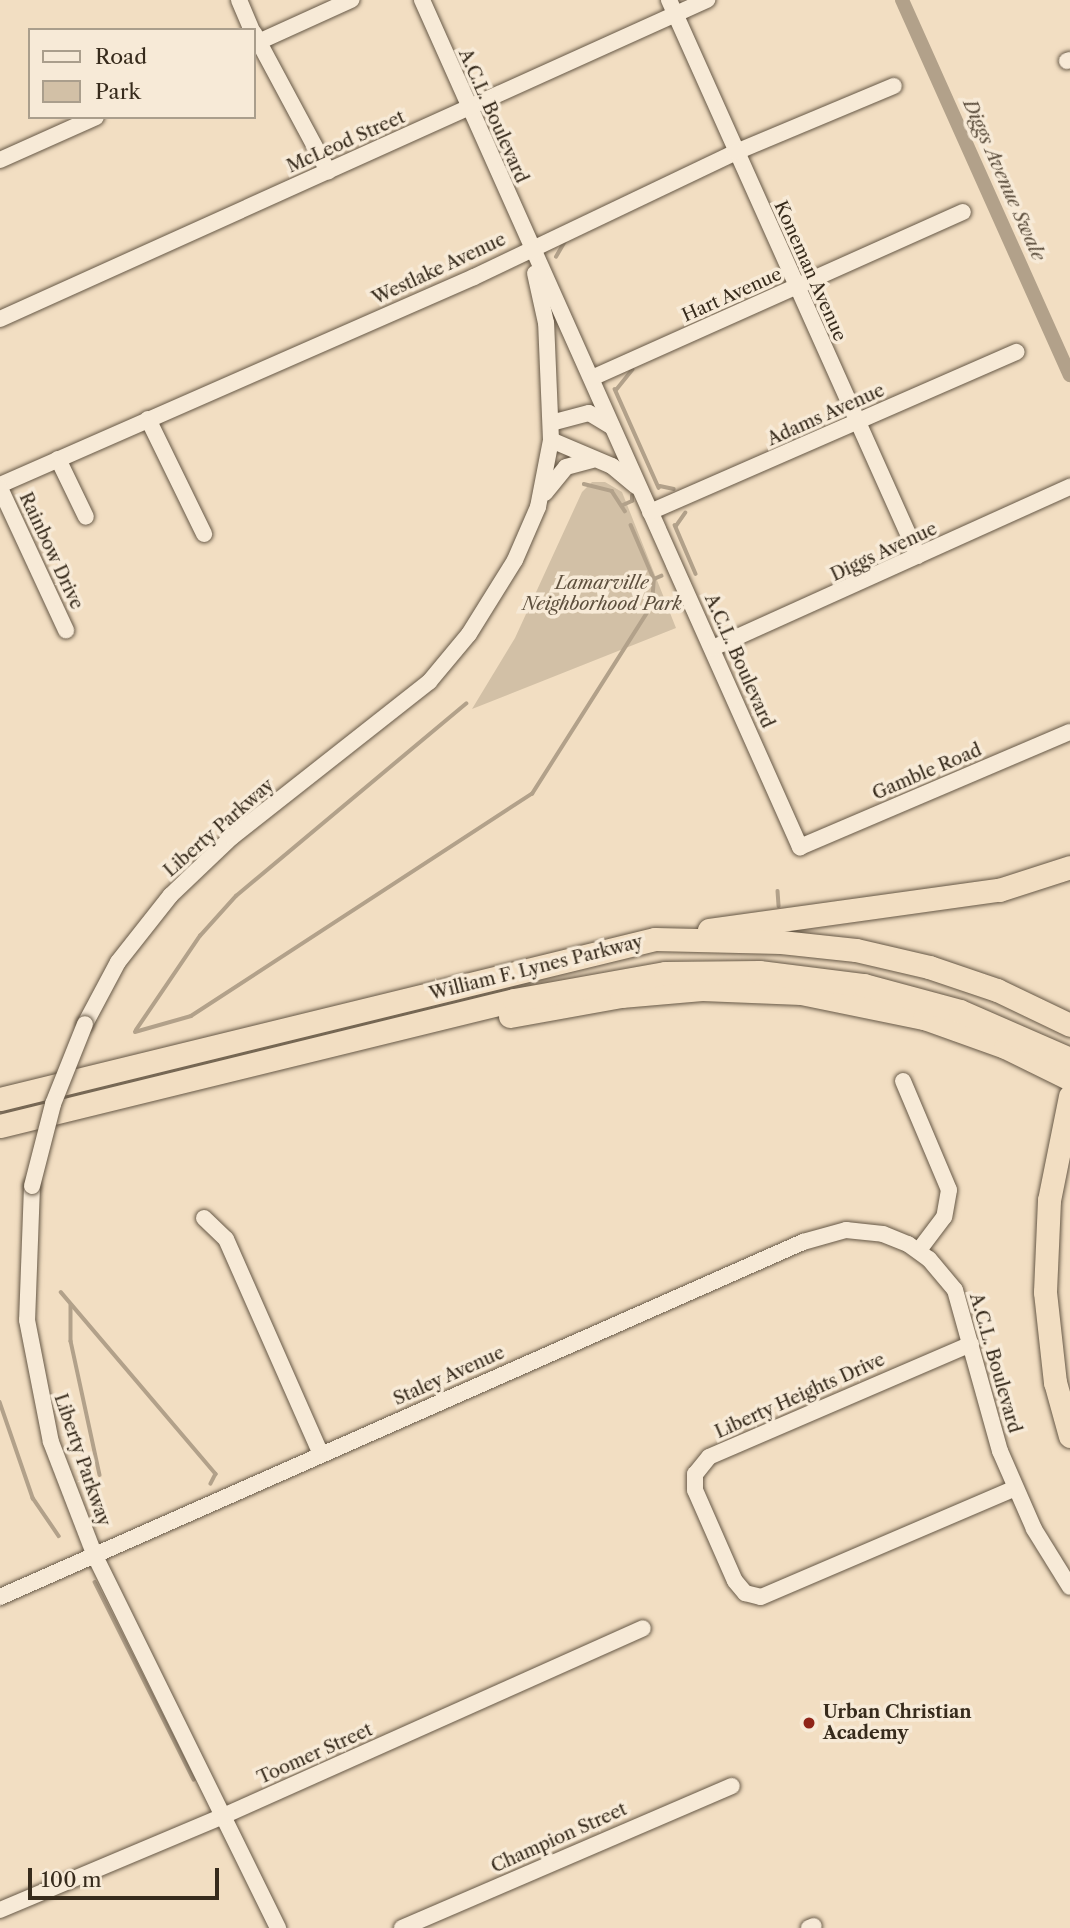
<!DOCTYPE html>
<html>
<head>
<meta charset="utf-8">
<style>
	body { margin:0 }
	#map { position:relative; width:1070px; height:1928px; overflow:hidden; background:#f2dec2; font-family:"Libre Caslon Text",serif }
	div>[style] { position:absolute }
	.green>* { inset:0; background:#d2c0a6 }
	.stream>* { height:3.5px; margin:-1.75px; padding:0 1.75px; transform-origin:1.75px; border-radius:1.75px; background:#b2a18a }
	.canal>* { height:14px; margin:-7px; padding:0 7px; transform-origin:7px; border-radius:7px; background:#b2a18a }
	.roads { filter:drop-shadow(0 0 2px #665846) drop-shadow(0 0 2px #665846) }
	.minor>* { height:16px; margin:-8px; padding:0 8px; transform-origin:8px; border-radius:8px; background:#f7ead7 }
	.highway>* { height:23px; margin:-11.5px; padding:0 11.5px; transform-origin:11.5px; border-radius:11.5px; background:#f2dec2 }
	.bridges { filter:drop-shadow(0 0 2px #665846) drop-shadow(0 0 2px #665846) }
	.minor-bridge>* { height:16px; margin:-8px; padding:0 8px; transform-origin:8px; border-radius:8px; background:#f7ead7 }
	.dots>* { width:19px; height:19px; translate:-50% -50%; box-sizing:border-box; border:4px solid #f7ead7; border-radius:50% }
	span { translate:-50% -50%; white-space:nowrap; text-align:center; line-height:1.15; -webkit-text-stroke:7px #f7ead7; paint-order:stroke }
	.street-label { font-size:18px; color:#372b1c }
	.park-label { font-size:18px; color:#5e503e; font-style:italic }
	.poi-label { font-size:18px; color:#372b1c; font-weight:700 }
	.left { translate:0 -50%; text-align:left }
	.water-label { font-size:19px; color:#5c4e3d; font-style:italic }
	.legend { position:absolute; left:28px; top:28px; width:228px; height:91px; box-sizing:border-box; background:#f7ead7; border:2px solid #aa9e8c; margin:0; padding:9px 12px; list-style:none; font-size:21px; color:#372b1c }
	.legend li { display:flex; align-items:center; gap:14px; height:35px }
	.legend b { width:35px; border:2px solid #aa9e8c }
	.scale { position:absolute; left:28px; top:1868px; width:191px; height:32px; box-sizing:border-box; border:4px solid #372b1c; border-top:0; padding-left:9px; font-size:21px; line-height:24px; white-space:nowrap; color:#372b1c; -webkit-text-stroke:5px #f7ead7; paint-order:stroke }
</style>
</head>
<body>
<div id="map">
	<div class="green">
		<div style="clip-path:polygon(592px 482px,605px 482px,622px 492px,676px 628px,472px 709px,515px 638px,582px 492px)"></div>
	</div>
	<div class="stream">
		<div style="left:556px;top:257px;width:20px;rotate:-60deg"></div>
		<div style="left:615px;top:389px;width:108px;rotate:66deg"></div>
		<div style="left:616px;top:390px;width:26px;rotate:-51deg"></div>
		<div style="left:584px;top:484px;width:29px;rotate:14deg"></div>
		<div style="left:612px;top:491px;width:24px;rotate:57deg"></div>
		<div style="left:660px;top:486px;width:14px;rotate:12deg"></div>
		<div style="left:623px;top:505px;width:10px;rotate:-24deg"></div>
		<div style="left:632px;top:501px;width:5px;rotate:-90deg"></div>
		<div style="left:631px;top:525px;width:59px;rotate:66.9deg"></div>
		<div style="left:675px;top:525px;width:53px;rotate:66.8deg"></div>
		<div style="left:676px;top:526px;width:16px;rotate:-55deg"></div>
		<div style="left:778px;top:891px;width:15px;rotate:86deg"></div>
		<div style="left:136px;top:1030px;width:114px;rotate:-55.8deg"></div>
		<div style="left:200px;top:936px;width:54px;rotate:-48deg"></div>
		<div style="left:236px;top:896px;width:300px;rotate:-39.9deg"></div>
		<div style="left:135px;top:1032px;width:58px;rotate:-15.9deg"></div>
		<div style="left:191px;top:1016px;width:407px;rotate:-33.1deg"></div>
		<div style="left:532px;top:794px;width:224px;rotate:-57.6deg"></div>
		<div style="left:652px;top:605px;width:26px;rotate:-86deg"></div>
		<div style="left:654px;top:579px;width:8px;rotate:-23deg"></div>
		<div style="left:61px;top:1292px;width:239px;rotate:49.6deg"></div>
		<div style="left:216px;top:1474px;width:11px;rotate:117deg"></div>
		<div style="left:71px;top:1305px;width:36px;rotate:90deg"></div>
		<div style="left:71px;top:1341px;width:137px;rotate:77.8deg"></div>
		<div style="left:0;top:1402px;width:102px;rotate:71deg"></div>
		<div style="left:33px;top:1498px;width:46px;rotate:55.6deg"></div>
		<div style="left:95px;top:1582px;width:221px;rotate:63.4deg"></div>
	</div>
	<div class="canal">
		<div style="left:902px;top:0;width:411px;rotate:65.9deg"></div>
	</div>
	<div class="roads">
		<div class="minor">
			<div style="left:239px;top:0;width:33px;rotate:67deg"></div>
			<div style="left:422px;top:0;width:928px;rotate:65.95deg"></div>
			<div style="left:800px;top:847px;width:293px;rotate:-23.1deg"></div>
			<div style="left:669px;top:0;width:609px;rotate:65.88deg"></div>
			<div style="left:254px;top:33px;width:157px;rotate:61.8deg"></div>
			<div style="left:254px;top:44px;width:107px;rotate:-24.4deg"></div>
			<div style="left:1067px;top:61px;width:3px;rotate:-18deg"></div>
			<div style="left:0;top:160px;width:105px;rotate:-24.1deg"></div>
			<div style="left:0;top:319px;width:776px;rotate:-24.29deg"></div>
			<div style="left:594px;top:377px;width:404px;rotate:-24.1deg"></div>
			<div style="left:148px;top:419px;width:128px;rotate:64deg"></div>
			<div style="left:551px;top:423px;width:39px;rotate:-15deg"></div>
			<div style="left:589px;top:413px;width:27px;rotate:31deg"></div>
			<div style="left:551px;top:440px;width:66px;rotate:23.1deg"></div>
			<div style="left:612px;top:466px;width:31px;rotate:40deg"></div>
			<div style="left:58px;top:459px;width:64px;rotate:64.2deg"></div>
			<div style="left:0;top:485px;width:518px;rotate:-23.69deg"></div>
			<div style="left:474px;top:277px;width:290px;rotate:-25.5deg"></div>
			<div style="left:736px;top:152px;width:171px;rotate:-22.7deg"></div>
			<div style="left:0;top:488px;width:157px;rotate:65.1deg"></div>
			<div style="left:545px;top:493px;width:33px;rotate:-51deg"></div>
			<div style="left:566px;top:467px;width:27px;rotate:-15deg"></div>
			<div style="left:650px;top:512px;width:400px;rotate:-23.6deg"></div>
			<div style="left:713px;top:648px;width:392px;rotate:-24.3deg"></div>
			<div style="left:85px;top:1024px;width:70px;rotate:-62deg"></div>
			<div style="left:118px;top:962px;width:85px;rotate:-51.7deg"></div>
			<div style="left:171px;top:895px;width:84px;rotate:-43.6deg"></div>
			<div style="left:232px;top:837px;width:251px;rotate:-38.2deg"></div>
			<div style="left:429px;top:682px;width:62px;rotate:-50.2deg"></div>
			<div style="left:469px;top:634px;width:87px;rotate:-58.1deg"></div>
			<div style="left:515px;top:560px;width:58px;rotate:-66.5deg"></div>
			<div style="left:538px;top:507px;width:68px;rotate:-79deg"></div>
			<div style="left:551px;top:440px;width:117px;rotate:-92.4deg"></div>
			<div style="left:546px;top:323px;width:51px;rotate:-102.4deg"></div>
			<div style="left:903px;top:1081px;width:118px;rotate:67.1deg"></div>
			<div style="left:949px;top:1190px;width:27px;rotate:100deg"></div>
			<div style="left:944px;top:1217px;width:41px;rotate:127.1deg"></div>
			<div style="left:32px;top:1186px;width:134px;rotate:92.1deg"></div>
			<div style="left:27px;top:1320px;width:124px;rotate:78.9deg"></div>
			<div style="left:51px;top:1442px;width:122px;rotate:68.9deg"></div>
			<div style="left:95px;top:1556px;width:415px;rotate:63.8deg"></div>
			<div style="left:204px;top:1218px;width:30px;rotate:44deg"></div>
			<div style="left:226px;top:1239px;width:235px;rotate:66.2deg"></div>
			<div style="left:971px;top:1344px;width:285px;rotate:156.7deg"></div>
			<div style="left:709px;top:1457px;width:22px;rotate:129deg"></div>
			<div style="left:695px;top:1474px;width:16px;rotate:90deg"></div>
			<div style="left:695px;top:1490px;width:99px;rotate:66.3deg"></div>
			<div style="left:735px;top:1581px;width:16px;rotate:50deg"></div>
			<div style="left:745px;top:1593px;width:16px;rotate:14deg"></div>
			<div style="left:761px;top:1597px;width:276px;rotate:-23.2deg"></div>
			<div style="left:0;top:1597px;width:878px;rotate:-23.85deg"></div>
			<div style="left:803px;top:1242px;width:45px;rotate:-15.6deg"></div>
			<div style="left:846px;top:1230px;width:37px;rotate:6deg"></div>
			<div style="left:883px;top:1234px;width:27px;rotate:22deg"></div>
			<div style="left:908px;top:1244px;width:26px;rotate:36deg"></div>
			<div style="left:929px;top:1259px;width:40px;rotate:50deg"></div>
			<div style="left:955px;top:1290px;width:167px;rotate:74.4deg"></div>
			<div style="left:1000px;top:1451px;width:85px;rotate:66.4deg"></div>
			<div style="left:1034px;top:1529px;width:68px;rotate:58.2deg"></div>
			<div style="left:0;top:1910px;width:240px;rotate:-22.8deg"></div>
			<div style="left:221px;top:1817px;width:462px;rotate:-24.1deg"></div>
			<div style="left:402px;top:1928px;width:359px;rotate:-23.3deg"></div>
			<div style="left:809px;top:1928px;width:5px;rotate:-22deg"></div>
		</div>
		<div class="highway">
			<div style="left:709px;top:930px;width:293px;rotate:-7.9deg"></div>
			<div style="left:999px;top:890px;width:75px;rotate:-17.9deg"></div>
			<div style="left:510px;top:1016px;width:113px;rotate:-10.2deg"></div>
			<div style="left:621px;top:996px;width:81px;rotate:-4.9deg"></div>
			<div style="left:702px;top:989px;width:99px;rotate:2.3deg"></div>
			<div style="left:801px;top:993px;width:126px;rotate:11.5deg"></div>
			<div style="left:924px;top:1018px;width:86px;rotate:19.7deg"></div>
			<div style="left:1005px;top:1047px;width:72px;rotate:26.2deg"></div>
			<div style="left:1070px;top:1096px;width:106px;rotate:101.4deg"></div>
			<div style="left:1049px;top:1200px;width:92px;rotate:92.5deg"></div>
			<div style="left:1045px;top:1292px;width:91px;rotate:83.7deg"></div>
			<div style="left:1055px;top:1382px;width:56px;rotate:74.5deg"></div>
			<div style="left:0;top:1099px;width:674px;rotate:-13.73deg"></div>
			<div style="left:655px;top:939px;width:126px;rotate:1.4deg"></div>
			<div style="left:781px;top:942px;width:75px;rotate:6.1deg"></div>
			<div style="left:856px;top:950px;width:75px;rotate:13.1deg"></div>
			<div style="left:929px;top:967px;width:72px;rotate:18.7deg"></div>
			<div style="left:997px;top:990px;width:81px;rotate:25.6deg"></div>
			<div style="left:0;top:1126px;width:529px;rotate:-13.77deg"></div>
			<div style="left:514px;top:1000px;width:153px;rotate:-10.1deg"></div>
			<div style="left:665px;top:973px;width:94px;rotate:-0.6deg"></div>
			<div style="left:759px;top:972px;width:106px;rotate:7.1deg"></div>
			<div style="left:864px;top:985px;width:99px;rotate:15.2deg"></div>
			<div style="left:960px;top:1011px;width:120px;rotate:23.6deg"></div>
		</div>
	</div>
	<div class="bridges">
		<div class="minor-bridge">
			<div style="left:32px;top:1186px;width:85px;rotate:-75.6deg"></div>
			<div style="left:53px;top:1104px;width:86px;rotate:-68.2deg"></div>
		</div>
	</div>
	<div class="dots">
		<div style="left:809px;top:1723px;background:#8f2418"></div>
	</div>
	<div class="street-label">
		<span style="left:493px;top:116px;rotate:66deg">A.C.L. Boulevard</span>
		<span style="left:346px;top:142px;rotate:-24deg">McLeod Street</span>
		<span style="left:439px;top:269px;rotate:-25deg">Westlake Avenue</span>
		<span style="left:810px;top:271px;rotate:66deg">Koneman Avenue</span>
		<span style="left:732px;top:295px;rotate:-24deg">Hart Avenue</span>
		<span style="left:826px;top:415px;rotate:-24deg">Adams Avenue</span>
		<span style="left:51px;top:551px;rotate:65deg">Rainbow Drive</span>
		<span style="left:884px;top:552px;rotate:-25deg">Diggs Avenue</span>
		<span style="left:739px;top:661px;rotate:66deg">A.C.L. Boulevard</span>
		<span style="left:927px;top:772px;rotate:-23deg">Gamble Road</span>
		<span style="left:219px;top:828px;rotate:-41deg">Liberty Parkway</span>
		<span style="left:536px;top:968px;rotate:-14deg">William F. Lynes Parkway</span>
		<span style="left:995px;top:1363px;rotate:74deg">A.C.L. Boulevard</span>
		<span style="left:449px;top:1376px;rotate:-24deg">Staley Avenue</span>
		<span style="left:800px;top:1396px;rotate:-24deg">Liberty Heights Drive</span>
		<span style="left:82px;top:1460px;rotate:71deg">Liberty Parkway</span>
		<span style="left:315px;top:1754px;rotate:-24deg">Toomer Street</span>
		<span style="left:559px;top:1838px;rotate:-24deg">Champion Street</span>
	</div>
	<div class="park-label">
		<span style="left:602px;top:594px">Lamarville<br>Neighborhood Park</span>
	</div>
	<div class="poi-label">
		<span class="left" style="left:823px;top:1723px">Urban Christian<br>Academy</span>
	</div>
	<div class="water-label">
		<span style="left:1004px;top:180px;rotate:66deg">Diggs Avenue Swale</span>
	</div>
	<ul class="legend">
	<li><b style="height:9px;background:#f7ead7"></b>Road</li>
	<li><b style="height:19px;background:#d2c0a6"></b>Park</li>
	</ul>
	<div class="scale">100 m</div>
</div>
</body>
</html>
